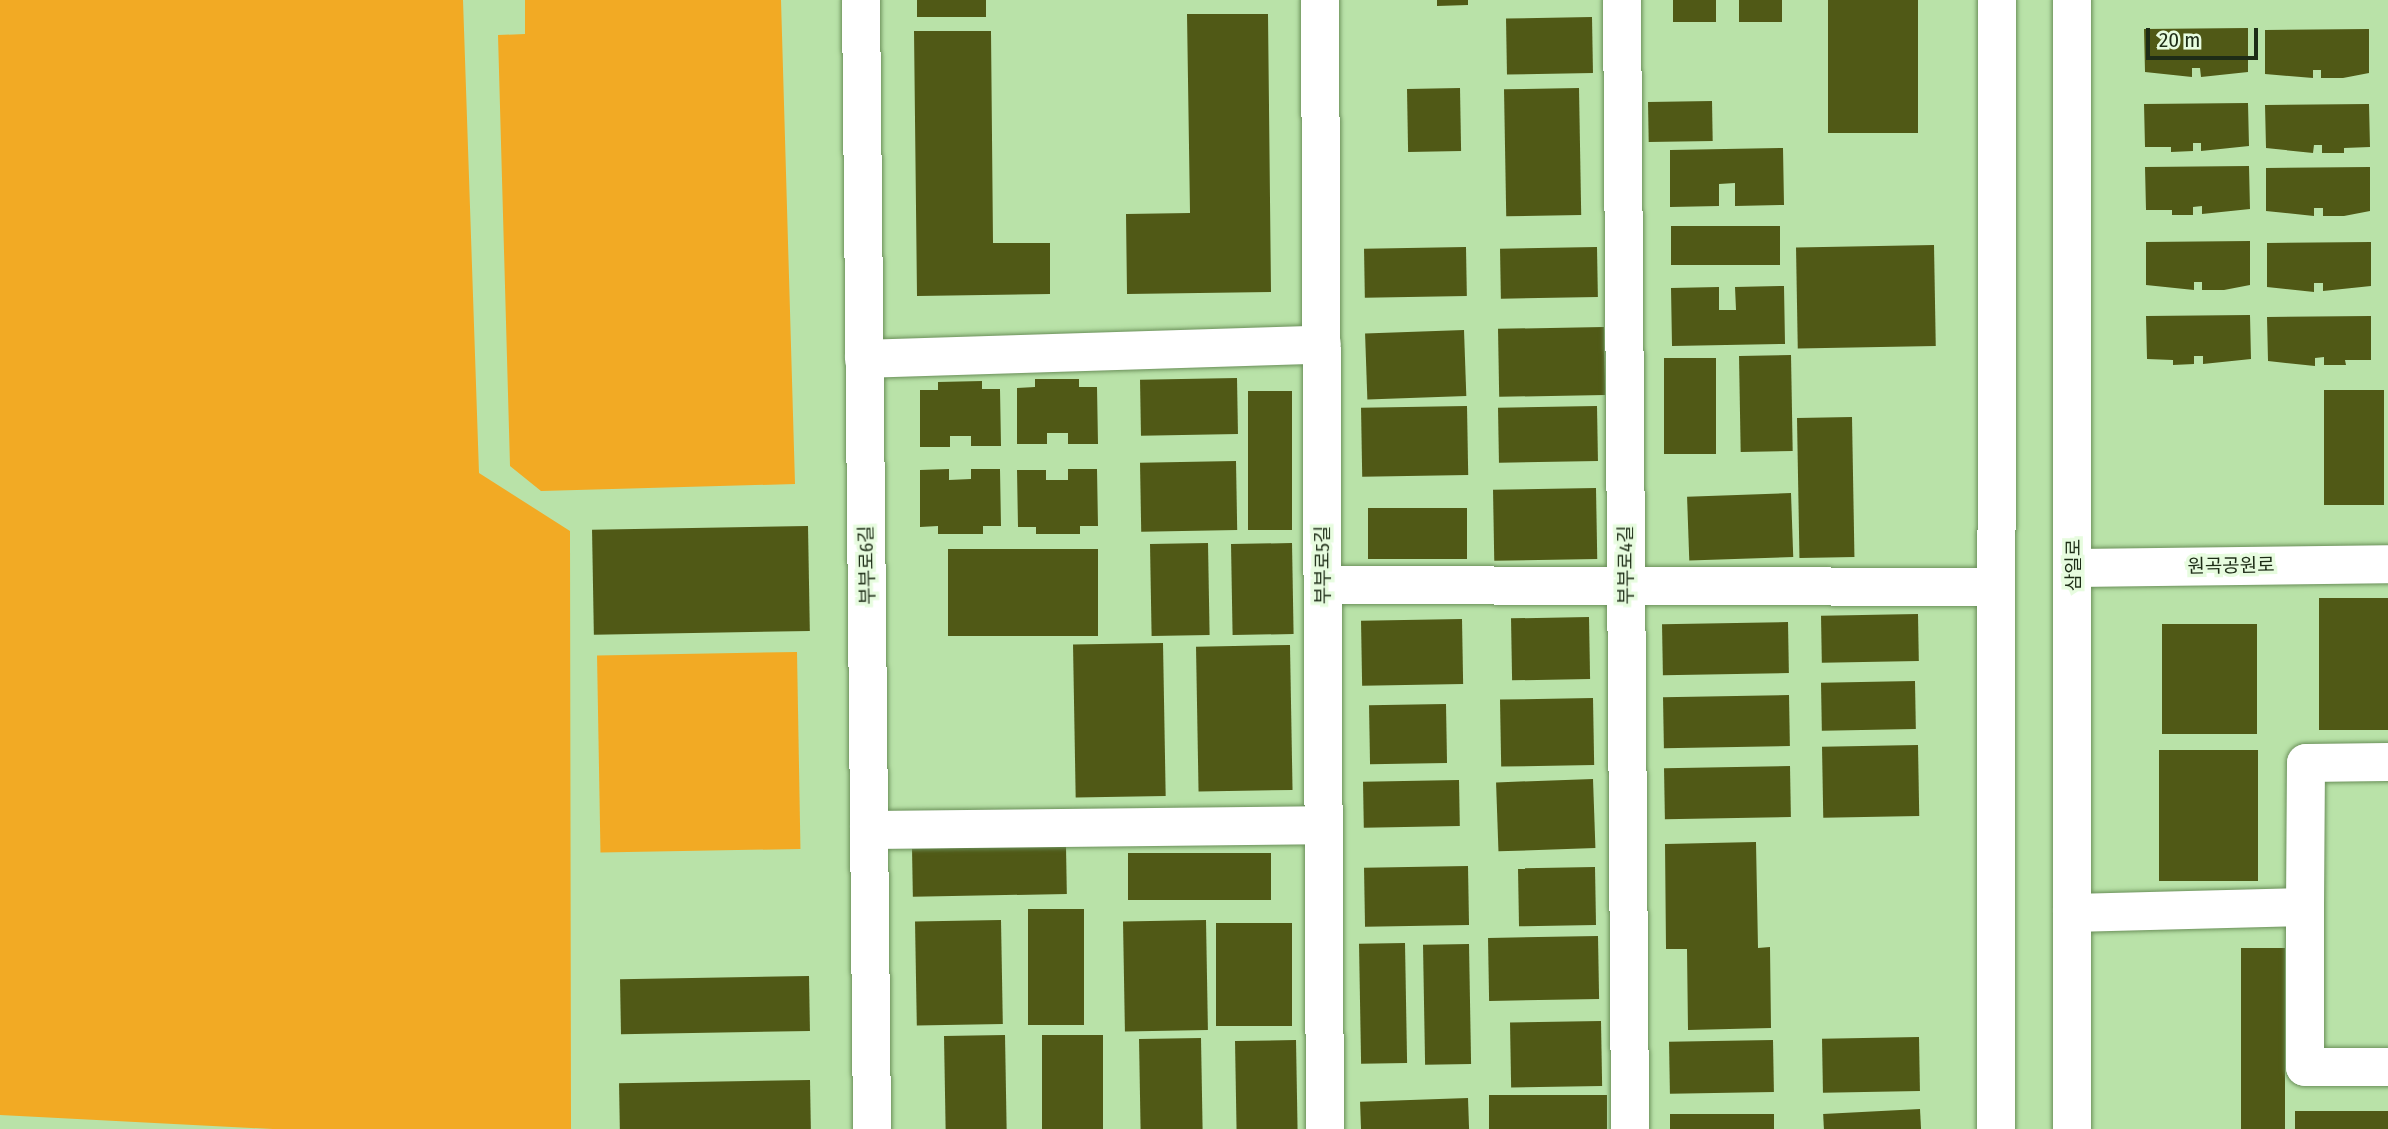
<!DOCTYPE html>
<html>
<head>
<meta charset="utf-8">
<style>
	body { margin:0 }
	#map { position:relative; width:2388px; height:1129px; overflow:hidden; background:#b9e2a8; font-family:"Fira Sans Condensed","Noto Sans KR",sans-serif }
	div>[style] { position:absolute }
	.green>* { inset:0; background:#f2aa24; transform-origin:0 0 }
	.building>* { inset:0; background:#505916; transform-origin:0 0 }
	.roads { filter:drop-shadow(0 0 2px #6a8f59) drop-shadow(0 0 2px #6a8f59) }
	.minor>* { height:38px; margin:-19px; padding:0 19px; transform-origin:19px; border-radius:19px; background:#fff }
	.tertiary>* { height:38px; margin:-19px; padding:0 19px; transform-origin:19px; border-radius:19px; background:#fff }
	span { translate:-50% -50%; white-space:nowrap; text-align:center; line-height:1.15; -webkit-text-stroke:7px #e7fcdf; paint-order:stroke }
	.street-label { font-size:19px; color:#1d2c16 }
	.scale { position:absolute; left:2146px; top:28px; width:112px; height:32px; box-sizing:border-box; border:4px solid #1d2c16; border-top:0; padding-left:9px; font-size:21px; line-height:24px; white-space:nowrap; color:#1d2c16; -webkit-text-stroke:5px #e7fcdf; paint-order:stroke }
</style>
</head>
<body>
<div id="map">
	<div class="green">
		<div style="clip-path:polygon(0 0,463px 0,479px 473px,570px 531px,571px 1129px,273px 1129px,0 1115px)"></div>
		<div style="clip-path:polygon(525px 0,781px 0,795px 484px,541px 491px,510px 466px,498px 35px,525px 34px)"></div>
		<div style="left:797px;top:652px;width:197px;height:200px;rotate:89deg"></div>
	</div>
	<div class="building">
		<div style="left:917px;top:0;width:69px;height:17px"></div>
		<div style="clip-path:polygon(1437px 0,1468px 0,1468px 5px,1437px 6px)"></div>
		<div style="left:1673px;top:0;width:43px;height:22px"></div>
		<div style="left:1739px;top:0;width:43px;height:22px"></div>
		<div style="left:1828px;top:0;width:90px;height:133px"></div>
		<div style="clip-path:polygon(1187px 14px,1268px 14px,1271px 292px,1127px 294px,1126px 214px,1190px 213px)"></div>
		<div style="left:1592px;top:17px;width:56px;height:86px;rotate:89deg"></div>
		<div style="clip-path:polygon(2248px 28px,2248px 72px,2201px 77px,2200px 68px,2192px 68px,2192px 77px,2145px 72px,2144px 29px)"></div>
		<div style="clip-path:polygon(2369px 29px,2369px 73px,2343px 78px,2321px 78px,2321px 70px,2313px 70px,2313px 78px,2265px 74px,2265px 30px)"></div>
		<div style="clip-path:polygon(914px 31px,991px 31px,993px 243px,1050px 243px,1050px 294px,917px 296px)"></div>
		<div style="left:1460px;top:88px;width:63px;height:53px;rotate:89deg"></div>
		<div style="left:1579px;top:88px;width:127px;height:75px;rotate:89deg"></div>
		<div style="left:1712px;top:101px;width:40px;height:64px;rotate:89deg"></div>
		<div style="clip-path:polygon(2248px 103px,2249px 146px,2201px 151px,2201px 143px,2193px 143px,2193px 151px,2171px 152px,2171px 147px,2145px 147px,2144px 104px)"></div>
		<div style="clip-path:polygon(2369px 104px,2370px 147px,2344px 148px,2344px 153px,2322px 153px,2322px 145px,2314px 145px,2313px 153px,2266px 148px,2265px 105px)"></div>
		<div style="clip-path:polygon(1783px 148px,1784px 205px,1735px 206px,1735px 183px,1719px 184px,1719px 206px,1670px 207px,1670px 150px)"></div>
		<div style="clip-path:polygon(2249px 166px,2250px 209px,2202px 214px,2202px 206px,2193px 207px,2193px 215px,2172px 215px,2172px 210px,2146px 210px,2145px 167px)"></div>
		<div style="clip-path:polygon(2370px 167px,2370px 211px,2344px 216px,2323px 216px,2323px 208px,2314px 208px,2314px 216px,2266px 211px,2266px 168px)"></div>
		<div style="left:1780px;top:226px;width:39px;height:109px;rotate:90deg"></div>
		<div style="clip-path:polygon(2250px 241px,2250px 285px,2224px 290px,2202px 290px,2202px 282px,2194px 282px,2194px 290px,2146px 285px,2146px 242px)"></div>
		<div style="clip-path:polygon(2371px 242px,2371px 286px,2323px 291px,2323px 283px,2314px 283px,2314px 292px,2267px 287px,2267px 243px)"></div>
		<div style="left:1934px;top:245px;width:101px;height:138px;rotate:89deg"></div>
		<div style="left:1466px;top:247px;width:49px;height:102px;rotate:89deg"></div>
		<div style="left:1597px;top:247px;width:50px;height:97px;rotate:89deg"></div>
		<div style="clip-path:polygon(1784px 286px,1785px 344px,1672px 346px,1671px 288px,1719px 287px,1719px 310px,1736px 310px,1735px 287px)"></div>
		<div style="clip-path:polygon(2250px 315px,2251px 359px,2203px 364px,2203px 356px,2194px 356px,2194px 364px,2173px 365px,2173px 360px,2147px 359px,2146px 316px)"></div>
		<div style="clip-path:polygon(2371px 316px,2371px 360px,2345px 360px,2346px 365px,2324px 365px,2324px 357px,2315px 358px,2315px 366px,2268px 361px,2267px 317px)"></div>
		<div style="left:1604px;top:327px;width:68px;height:106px;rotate:89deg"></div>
		<div style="left:1464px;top:330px;width:66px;height:99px;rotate:88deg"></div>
		<div style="left:1791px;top:355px;width:96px;height:52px;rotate:89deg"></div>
		<div style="left:1664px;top:358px;width:52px;height:96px"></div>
		<div style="left:1237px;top:378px;width:56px;height:97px;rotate:89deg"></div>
		<div style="clip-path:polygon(1035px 379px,1079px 379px,1079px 387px,1097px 387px,1098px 444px,1068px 444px,1068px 433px,1047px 433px,1047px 444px,1017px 444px,1017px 388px,1035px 387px)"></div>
		<div style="clip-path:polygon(982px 381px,982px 389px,1000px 389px,1001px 446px,971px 446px,971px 436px,950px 436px,950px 447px,920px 447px,920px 390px,938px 390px,938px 382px)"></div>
		<div style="left:2324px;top:390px;width:60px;height:115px"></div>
		<div style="left:1248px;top:391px;width:44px;height:139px"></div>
		<div style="left:1467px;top:406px;width:69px;height:106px;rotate:89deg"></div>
		<div style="left:1597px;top:406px;width:55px;height:99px;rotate:89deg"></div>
		<div style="left:1852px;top:417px;width:140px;height:55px;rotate:89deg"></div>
		<div style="left:1236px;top:461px;width:69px;height:96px;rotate:89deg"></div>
		<div style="clip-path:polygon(949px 469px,949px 480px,971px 479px,971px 469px,1000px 469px,1001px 526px,983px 526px,983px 534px,938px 534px,938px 526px,920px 527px,920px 470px)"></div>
		<div style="clip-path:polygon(1068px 469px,1097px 469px,1098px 526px,1080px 526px,1080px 534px,1036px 534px,1036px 527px,1018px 527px,1017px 470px,1046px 470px,1046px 480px,1068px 480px)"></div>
		<div style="left:1596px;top:488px;width:71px;height:103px;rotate:89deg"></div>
		<div style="left:1791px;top:493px;width:64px;height:104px;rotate:88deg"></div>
		<div style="left:1467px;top:508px;width:51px;height:99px;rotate:90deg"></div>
		<div style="left:808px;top:526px;width:105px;height:216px;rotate:89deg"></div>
		<div style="left:1208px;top:543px;width:92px;height:58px;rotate:89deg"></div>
		<div style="left:1292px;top:543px;width:91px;height:61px;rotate:89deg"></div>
		<div style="left:1098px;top:549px;width:87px;height:150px;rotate:90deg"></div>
		<div style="left:2388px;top:598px;width:132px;height:69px;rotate:90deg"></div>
		<div style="left:1918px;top:614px;width:47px;height:97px;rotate:89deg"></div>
		<div style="left:1589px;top:617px;width:62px;height:78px;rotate:89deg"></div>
		<div style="left:1462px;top:619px;width:65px;height:101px;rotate:89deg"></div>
		<div style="left:1788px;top:622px;width:51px;height:126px;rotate:89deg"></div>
		<div style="left:2162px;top:624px;width:95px;height:110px"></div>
		<div style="left:1163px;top:643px;width:153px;height:90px;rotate:89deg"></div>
		<div style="left:1290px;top:645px;width:145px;height:94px;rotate:89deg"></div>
		<div style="left:1915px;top:681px;width:48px;height:94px;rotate:89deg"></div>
		<div style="left:1789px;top:695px;width:51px;height:126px;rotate:89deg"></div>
		<div style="left:1593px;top:698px;width:67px;height:93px;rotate:89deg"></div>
		<div style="left:1446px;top:704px;width:59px;height:77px;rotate:89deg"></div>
		<div style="left:1918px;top:745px;width:71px;height:96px;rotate:89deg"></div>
		<div style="left:2258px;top:750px;width:131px;height:99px;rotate:90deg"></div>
		<div style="left:1790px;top:766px;width:51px;height:126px;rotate:89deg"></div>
		<div style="left:1593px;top:779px;width:69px;height:97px;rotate:88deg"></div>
		<div style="left:1459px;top:780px;width:46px;height:96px;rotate:89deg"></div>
		<div style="clip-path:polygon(1756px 842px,1758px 948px,1770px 947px,1771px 1028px,1688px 1030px,1687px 949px,1666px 949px,1665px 844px)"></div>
		<div style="left:1066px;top:846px;width:48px;height:154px;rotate:89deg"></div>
		<div style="left:1271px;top:853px;width:47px;height:143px;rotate:90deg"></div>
		<div style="left:1468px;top:866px;width:59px;height:104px;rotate:89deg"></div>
		<div style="left:1595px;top:867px;width:58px;height:77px;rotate:89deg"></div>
		<div style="left:1084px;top:909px;width:116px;height:56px;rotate:90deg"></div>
		<div style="left:1001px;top:920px;width:104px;height:86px;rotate:89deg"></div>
		<div style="left:1206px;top:920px;width:110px;height:83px;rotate:89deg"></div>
		<div style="left:1216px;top:923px;width:76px;height:103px"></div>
		<div style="left:1598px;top:936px;width:63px;height:110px;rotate:89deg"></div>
		<div style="left:1405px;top:943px;width:120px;height:46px;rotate:89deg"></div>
		<div style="left:1469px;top:944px;width:120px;height:46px;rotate:89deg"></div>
		<div style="left:2285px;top:948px;width:181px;height:44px;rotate:90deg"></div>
		<div style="left:809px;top:976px;width:55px;height:189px;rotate:89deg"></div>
		<div style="left:1601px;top:1021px;width:65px;height:91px;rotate:89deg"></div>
		<div style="left:1005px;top:1035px;width:94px;height:61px;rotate:89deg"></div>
		<div style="left:1042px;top:1035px;width:61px;height:94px"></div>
		<div style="left:1919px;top:1037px;width:54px;height:97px;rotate:89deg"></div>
		<div style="left:1201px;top:1038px;width:91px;height:62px;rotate:89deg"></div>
		<div style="left:1296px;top:1040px;width:89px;height:61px;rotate:89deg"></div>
		<div style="left:1773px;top:1040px;width:52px;height:104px;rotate:89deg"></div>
		<div style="left:810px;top:1080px;width:49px;height:191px;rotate:89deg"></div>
		<div style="left:1607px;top:1095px;width:34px;height:118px;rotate:90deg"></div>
		<div style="left:1468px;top:1098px;width:31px;height:108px;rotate:88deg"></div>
		<div style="left:1920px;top:1109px;width:20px;height:97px;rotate:87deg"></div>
		<div style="left:2295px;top:1111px;width:93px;height:18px"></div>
		<div style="left:1774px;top:1114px;width:15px;height:104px;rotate:90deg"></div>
	</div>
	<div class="roads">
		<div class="minor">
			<div style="left:861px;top:0;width:1129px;rotate:89.44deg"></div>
			<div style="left:1320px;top:0;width:1129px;rotate:89.75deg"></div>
			<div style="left:1622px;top:0;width:1129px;rotate:89.59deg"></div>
			<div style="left:864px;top:359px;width:458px;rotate:-1.8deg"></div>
			<div style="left:2074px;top:568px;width:314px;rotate:-0.7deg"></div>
			<div style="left:1323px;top:585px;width:673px;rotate:0.17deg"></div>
			<div style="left:2388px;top:762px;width:82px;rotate:179.3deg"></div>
			<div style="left:2306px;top:763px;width:144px;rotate:90.4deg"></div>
			<div style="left:2305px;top:907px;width:160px;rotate:90deg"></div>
			<div style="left:2305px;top:1067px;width:83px"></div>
			<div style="left:869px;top:830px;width:454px;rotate:-0.6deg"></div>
			<div style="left:2072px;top:913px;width:233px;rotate:-1.5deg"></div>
		</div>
		<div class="tertiary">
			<div style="left:2072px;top:0;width:1129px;rotate:90deg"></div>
			<div style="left:1996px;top:1129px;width:1129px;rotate:-89.95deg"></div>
		</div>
	</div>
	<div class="street-label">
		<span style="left:867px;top:565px;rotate:-91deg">부부로6길</span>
		<span style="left:1323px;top:565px;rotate:-90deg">부부로5길</span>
		<span style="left:1626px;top:565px;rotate:-90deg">부부로4길</span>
		<span style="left:2074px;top:565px;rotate:-90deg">삼일로</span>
		<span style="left:2231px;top:566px;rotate:-1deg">원곡공원로</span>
	</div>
	<div class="scale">20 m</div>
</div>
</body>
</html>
